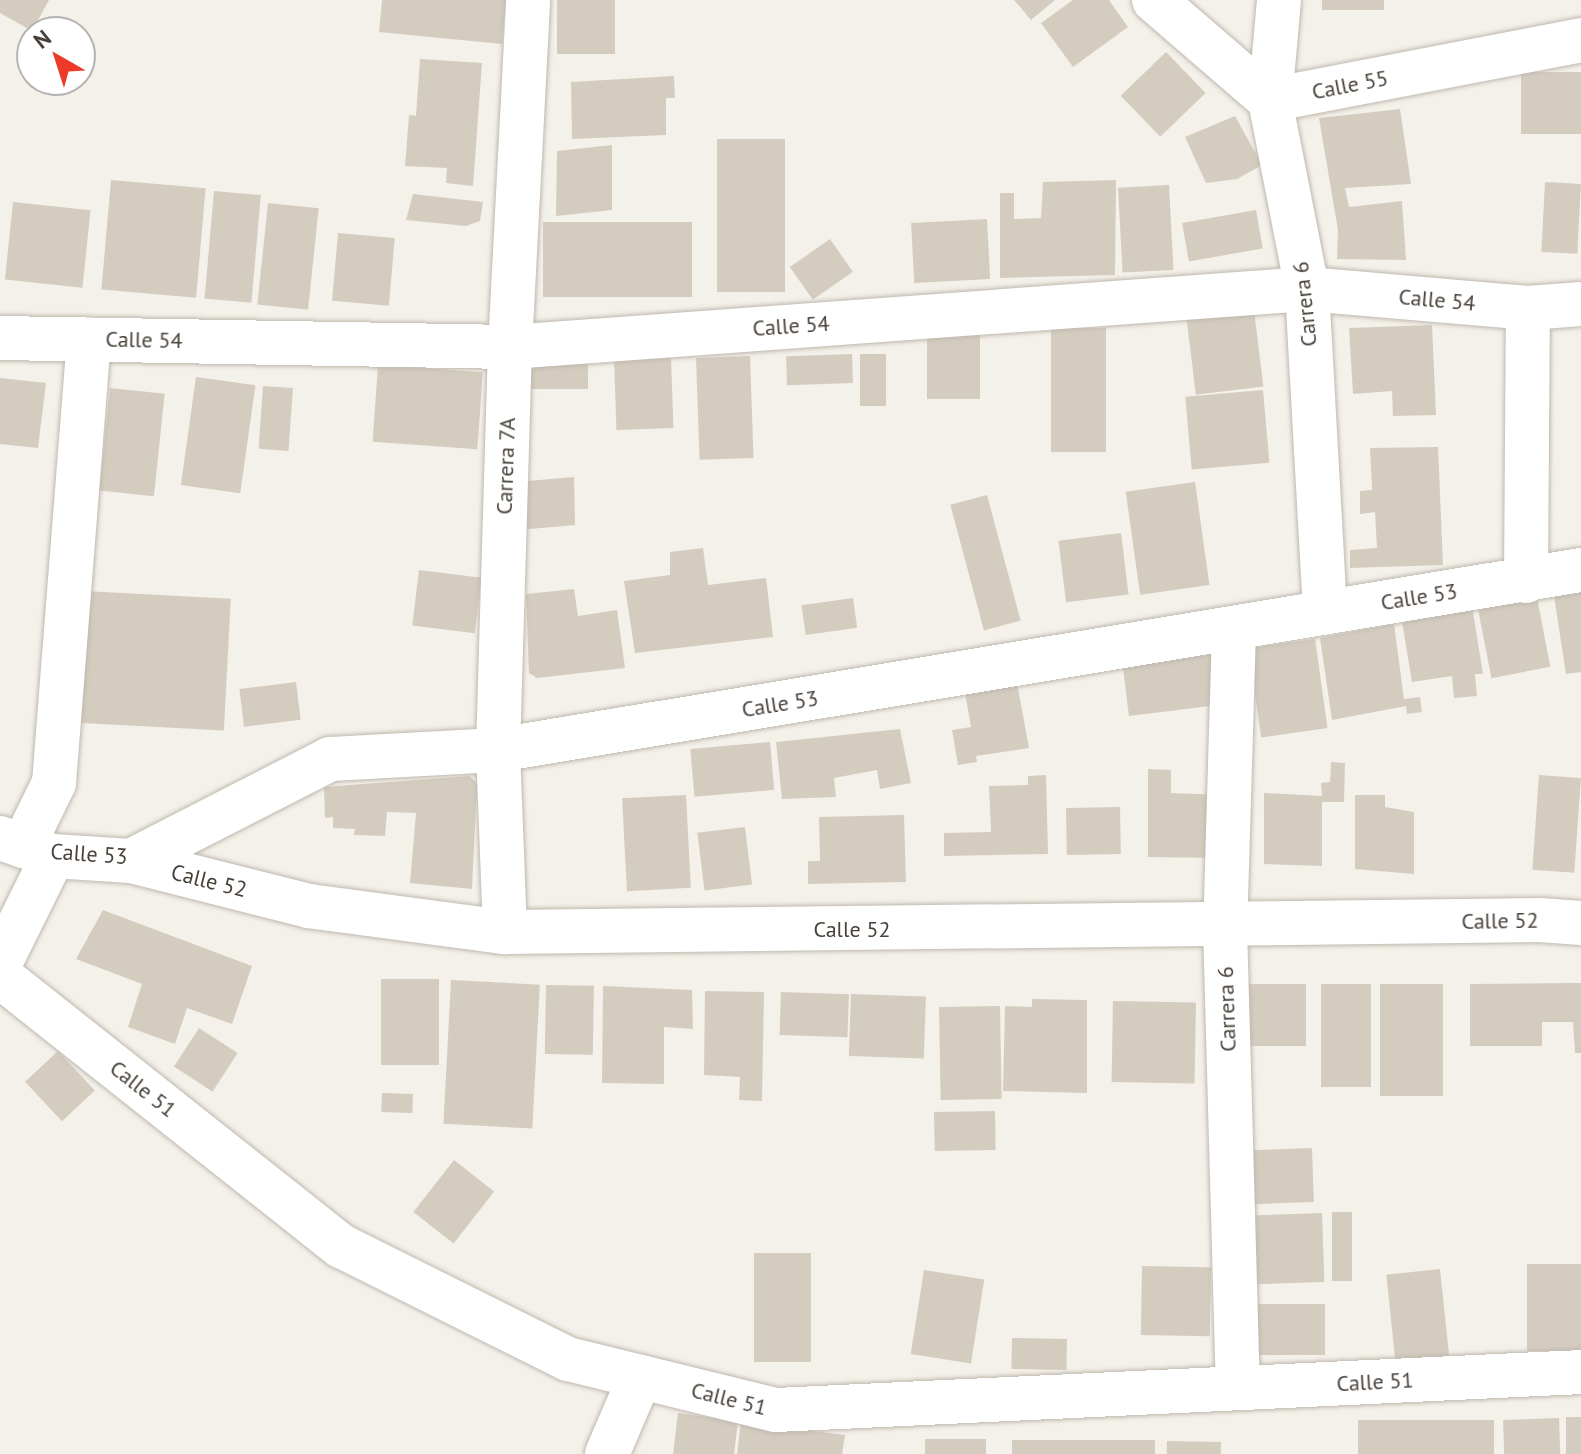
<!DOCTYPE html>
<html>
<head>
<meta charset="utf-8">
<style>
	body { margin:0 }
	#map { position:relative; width:1581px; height:1454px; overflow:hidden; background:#f4f1ea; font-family:"PT Sans",sans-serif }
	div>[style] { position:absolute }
	.building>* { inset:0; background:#d5ccc0; transform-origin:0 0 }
	.roads { filter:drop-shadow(0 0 2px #bfb8ad) drop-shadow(0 0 2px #bfb8ad) }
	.minor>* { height:44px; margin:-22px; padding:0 22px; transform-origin:22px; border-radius:22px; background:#fff }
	span { translate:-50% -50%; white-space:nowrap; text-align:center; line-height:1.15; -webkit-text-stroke:6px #fff; paint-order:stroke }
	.street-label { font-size:22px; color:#484139 }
	.north { position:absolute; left:16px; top:16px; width:80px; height:80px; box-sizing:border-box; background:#fff; border:2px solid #b6b3b0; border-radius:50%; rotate:321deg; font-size:22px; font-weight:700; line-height:32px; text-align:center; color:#484139 }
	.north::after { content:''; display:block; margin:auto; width:28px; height:36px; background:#ee3a28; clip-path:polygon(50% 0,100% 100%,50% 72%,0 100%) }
</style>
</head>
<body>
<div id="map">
	<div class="building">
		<div style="clip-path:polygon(0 0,49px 0,32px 31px,0 13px)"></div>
		<div style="clip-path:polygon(382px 0,506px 0,502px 44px,379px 32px)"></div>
		<div style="left:557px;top:0;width:58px;height:54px"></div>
		<div style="clip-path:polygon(1014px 0,1055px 0,1031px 20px)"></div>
		<div style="clip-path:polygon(1073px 0,1109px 0,1128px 27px,1073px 67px,1041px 23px)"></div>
		<div style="left:1322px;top:0;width:62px;height:10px"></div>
		<div style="left:1166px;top:52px;width:57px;height:63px;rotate:46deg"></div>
		<div style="clip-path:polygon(420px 59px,482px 63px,473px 186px,446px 183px,447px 168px,405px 166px,409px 115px,416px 116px)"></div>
		<div style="left:1581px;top:72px;width:62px;height:60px;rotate:90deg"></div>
		<div style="clip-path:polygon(674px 76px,675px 98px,666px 98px,666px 135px,572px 139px,571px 82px)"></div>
		<div style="clip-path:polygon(1400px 109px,1411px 184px,1345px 188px,1349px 207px,1402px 201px,1406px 260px,1337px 259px,1338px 230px,1319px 118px)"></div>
		<div style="clip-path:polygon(1235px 116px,1262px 165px,1237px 179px,1206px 183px,1185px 137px)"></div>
		<div style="left:785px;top:139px;width:153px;height:68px;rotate:90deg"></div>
		<div style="clip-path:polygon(612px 145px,612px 210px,556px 216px,557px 151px)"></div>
		<div style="left:111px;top:180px;width:95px;height:110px;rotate:5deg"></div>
		<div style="clip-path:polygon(1116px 180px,1115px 275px,1000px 278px,1000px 193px,1014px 193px,1014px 219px,1041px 218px,1043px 182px)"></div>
		<div style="left:1545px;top:182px;width:36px;height:70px;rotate:3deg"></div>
		<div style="left:1169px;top:185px;width:85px;height:51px;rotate:87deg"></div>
		<div style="left:214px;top:191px;width:47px;height:108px;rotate:5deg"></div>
		<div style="clip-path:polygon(413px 194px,483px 202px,480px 221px,466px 226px,406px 220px)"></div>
		<div style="left:13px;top:202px;width:78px;height:78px;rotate:6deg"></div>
		<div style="left:268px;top:203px;width:51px;height:102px;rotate:6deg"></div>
		<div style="left:1256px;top:210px;width:39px;height:75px;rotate:80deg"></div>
		<div style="left:987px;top:219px;width:60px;height:76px;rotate:87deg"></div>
		<div style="left:692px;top:222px;width:75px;height:149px;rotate:90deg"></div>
		<div style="left:338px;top:233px;width:57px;height:68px;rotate:5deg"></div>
		<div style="left:830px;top:239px;width:40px;height:49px;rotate:55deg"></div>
		<div style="left:1254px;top:310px;width:77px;height:68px;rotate:83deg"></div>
		<div style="clip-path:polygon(1432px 325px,1436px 415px,1393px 416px,1392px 391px,1353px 394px,1349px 328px)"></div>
		<div style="left:1051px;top:328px;width:55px;height:124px"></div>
		<div style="left:980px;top:332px;width:67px;height:53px;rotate:90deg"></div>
		<div style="left:852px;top:354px;width:29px;height:66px;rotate:88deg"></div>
		<div style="left:860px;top:354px;width:26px;height:52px"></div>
		<div style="left:750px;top:356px;width:102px;height:54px;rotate:88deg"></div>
		<div style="left:671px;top:358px;width:70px;height:57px;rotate:88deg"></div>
		<div style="left:588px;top:361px;width:28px;height:57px;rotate:90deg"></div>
		<div style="left:378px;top:365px;width:105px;height:77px;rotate:4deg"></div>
		<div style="left:196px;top:377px;width:60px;height:109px;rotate:8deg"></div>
		<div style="clip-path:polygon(0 378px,46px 383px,38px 448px,0 444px)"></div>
		<div style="left:263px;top:386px;width:30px;height:63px;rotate:4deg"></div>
		<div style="left:110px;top:388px;width:55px;height:103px;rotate:6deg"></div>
		<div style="left:1263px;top:390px;width:73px;height:78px;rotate:85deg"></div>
		<div style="clip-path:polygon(1438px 447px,1443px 565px,1350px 568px,1350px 550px,1377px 548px,1375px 512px,1360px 514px,1360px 491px,1372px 490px,1370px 448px)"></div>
		<div style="clip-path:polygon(574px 477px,575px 525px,518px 530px,528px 481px)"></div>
		<div style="left:1195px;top:482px;width:104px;height:70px;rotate:82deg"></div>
		<div style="left:987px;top:495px;width:130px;height:38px;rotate:75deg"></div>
		<div style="left:1121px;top:533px;width:62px;height:63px;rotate:83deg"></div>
		<div style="clip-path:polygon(703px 548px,708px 585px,766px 578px,773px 637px,635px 653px,624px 581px,670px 575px,670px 552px)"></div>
		<div style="left:419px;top:570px;width:63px;height:56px;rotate:7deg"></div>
		<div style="clip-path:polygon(574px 589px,578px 616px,617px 610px,625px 668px,537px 678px,529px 673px,526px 594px)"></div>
		<div style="left:84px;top:591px;width:147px;height:132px;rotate:3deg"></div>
		<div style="clip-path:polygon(1581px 593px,1581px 672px,1566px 674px,1554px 596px)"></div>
		<div style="left:853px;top:598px;width:30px;height:52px;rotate:82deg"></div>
		<div style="left:1537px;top:598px;width:70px;height:60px;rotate:79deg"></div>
		<div style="clip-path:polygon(1472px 606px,1483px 674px,1475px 674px,1477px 696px,1454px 698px,1452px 676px,1412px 682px,1401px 616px)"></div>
		<div style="clip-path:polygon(1394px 624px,1404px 699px,1420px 697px,1422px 712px,1407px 714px,1406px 706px,1332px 720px,1320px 638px)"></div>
		<div style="left:1315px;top:639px;width:90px;height:67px;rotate:82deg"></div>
		<div style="left:1216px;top:654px;width:51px;height:94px;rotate:83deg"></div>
		<div style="left:296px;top:682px;width:38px;height:57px;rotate:83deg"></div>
		<div style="clip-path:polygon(1017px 683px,1029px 748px,976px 756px,977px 762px,958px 765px,952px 730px,971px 727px,965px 693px)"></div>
		<div style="clip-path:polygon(900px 729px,911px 783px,880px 789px,877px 770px,834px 778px,836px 797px,782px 799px,776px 742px)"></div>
		<div style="left:770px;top:742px;width:48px;height:80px;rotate:85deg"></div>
		<div style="clip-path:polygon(1331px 762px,1345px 763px,1344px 802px,1322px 802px,1322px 866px,1264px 864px,1264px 793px,1322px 796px,1321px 783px,1330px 782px)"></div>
		<div style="clip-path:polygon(1148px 769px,1171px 770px,1171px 793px,1220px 795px,1216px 858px,1148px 857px)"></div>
		<div style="clip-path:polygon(1046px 775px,1048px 854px,944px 856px,944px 833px,991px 832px,989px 786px,1028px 785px,1028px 776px)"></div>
		<div style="left:1539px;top:775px;width:42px;height:95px;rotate:4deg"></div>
		<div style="clip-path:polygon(470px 776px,477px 784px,472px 889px,410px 883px,416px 813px,387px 812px,385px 836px,354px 835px,355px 829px,333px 828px,333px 817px,325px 818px,324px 787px)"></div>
		<div style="left:686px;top:795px;width:93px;height:64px;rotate:87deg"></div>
		<div style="clip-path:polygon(1355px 795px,1385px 795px,1385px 807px,1414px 812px,1414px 874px,1355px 869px)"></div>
		<div style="left:1120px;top:807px;width:47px;height:54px;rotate:89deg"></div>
		<div style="clip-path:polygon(904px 815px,906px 882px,808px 884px,808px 861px,820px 861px,819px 817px)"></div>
		<div style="left:745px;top:827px;width:58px;height:48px;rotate:83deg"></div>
		<div style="clip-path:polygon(103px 910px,252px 966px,232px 1024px,187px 1008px,175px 1044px,128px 1027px,142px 984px,76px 959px)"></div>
		<div style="left:381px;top:979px;width:58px;height:86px"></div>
		<div style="left:451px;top:980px;width:89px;height:144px;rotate:3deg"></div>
		<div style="clip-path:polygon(1571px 983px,1581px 983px,1581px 1053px,1575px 1053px,1573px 1022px,1542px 1022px,1542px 1046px,1470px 1046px,1470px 984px)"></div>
		<div style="left:1243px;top:984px;width:63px;height:62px"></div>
		<div style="left:1321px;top:984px;width:50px;height:103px"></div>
		<div style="left:1380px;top:984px;width:63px;height:112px"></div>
		<div style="left:546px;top:985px;width:48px;height:69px;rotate:1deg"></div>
		<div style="clip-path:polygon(603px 986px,692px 990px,693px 1029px,664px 1027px,664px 1084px,602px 1083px)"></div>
		<div style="clip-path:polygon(705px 991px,764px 992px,762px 1101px,739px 1100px,740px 1077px,704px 1075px)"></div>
		<div style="left:781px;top:992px;width:68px;height:43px;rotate:2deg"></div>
		<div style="left:851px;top:994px;width:75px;height:62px;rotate:2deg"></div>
		<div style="clip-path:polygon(1032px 999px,1087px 1000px,1087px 1093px,1003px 1091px,1005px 1006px,1032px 1007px)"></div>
		<div style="left:1113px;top:1001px;width:83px;height:81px;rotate:1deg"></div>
		<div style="left:1000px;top:1006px;width:93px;height:61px;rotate:89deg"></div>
		<div style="left:199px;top:1028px;width:46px;height:46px;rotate:33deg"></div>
		<div style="left:58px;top:1051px;width:54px;height:45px;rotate:47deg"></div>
		<div style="left:382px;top:1093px;width:31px;height:19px;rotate:2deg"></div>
		<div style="left:995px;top:1111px;width:39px;height:61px;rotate:89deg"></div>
		<div style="left:1312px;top:1148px;width:54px;height:62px;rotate:88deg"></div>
		<div style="left:454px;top:1160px;width:51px;height:66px;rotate:38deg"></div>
		<div style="left:1332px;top:1212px;width:20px;height:69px"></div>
		<div style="left:1322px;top:1213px;width:69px;height:70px;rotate:88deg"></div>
		<div style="left:754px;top:1253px;width:57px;height:109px"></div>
		<div style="left:1581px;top:1264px;width:87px;height:54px;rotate:90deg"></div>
		<div style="left:1142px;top:1266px;width:69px;height:69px;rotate:1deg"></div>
		<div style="left:1440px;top:1269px;width:97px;height:54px;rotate:84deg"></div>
		<div style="left:924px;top:1270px;width:61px;height:85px;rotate:9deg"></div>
		<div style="left:1325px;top:1304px;width:51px;height:70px;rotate:90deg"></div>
		<div style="left:1012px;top:1338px;width:55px;height:31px;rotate:1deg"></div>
		<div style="clip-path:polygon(678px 1413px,738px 1421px,734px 1454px,673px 1454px)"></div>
		<div style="left:1566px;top:1417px;width:15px;height:37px"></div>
		<div style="left:1559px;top:1418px;width:36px;height:56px;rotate:88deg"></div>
		<div style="left:1494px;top:1420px;width:34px;height:136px;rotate:90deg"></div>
		<div style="clip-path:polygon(741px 1422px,845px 1435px,842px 1454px,737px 1454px)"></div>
		<div style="left:925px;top:1439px;width:61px;height:15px"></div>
		<div style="left:1012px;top:1440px;width:143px;height:14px"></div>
		<div style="left:1167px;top:1441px;width:54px;height:13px;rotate:1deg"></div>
	</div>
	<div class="roads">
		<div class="minor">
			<div style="left:1154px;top:0;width:153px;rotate:40.8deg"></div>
			<div style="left:1270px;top:100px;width:317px;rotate:-10.9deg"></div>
			<div style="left:1279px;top:0;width:100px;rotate:95.1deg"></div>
			<div style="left:1270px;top:100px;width:193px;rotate:78.9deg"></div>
			<div style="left:1307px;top:289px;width:324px;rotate:86.8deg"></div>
			<div style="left:0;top:338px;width:510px;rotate:1.01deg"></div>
			<div style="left:510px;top:347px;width:799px;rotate:-4.16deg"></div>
			<div style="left:1307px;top:289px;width:222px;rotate:4.9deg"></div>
			<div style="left:1528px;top:308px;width:53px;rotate:-4.3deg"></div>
			<div style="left:1526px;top:581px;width:273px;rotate:-89.6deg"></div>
			<div style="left:1234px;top:630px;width:297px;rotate:91.7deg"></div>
			<div style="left:1225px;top:927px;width:461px;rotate:88.4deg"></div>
			<div style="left:0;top:838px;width:56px;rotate:18.8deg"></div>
			<div style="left:53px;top:856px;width:78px;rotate:3.7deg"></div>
			<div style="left:131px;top:861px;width:184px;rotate:14.2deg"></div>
			<div style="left:309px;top:906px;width:198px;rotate:7.6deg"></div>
			<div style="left:505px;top:932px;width:1035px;rotate:-0.66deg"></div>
			<div style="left:1540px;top:920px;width:41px;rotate:4.2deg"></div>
			<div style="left:23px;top:846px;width:70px;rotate:-63.8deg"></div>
			<div style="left:54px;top:783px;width:445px;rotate:-85.5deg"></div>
			<div style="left:131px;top:861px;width:224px;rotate:-27.1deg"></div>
			<div style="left:330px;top:759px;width:168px;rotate:-3.1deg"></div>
			<div style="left:498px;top:750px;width:1098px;rotate:-9.44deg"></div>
			<div style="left:505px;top:932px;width:182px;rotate:-92.2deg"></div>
			<div style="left:498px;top:750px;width:403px;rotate:-88.3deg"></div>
			<div style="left:510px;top:347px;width:347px;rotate:-87deg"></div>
			<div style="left:0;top:963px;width:119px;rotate:-63.6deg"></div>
			<div style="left:0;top:976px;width:435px;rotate:38.4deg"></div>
			<div style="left:341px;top:1246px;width:254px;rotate:26.5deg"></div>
			<div style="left:568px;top:1359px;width:214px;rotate:13.8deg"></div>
			<div style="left:776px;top:1410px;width:806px;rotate:-2.7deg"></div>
			<div style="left:607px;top:1454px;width:84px;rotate:-66.8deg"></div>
		</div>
	</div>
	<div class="street-label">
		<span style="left:1350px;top:85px;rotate:-11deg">Calle 55</span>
		<span style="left:1437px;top:300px;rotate:5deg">Calle 54</span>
		<span style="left:1305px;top:304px;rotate:-96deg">Carrera 6</span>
		<span style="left:791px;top:326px;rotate:-4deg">Calle 54</span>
		<span style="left:144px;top:340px;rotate:1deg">Calle 54</span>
		<span style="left:506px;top:466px;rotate:-88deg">Carrera 7A</span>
		<span style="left:1419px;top:597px;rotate:-9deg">Calle 53</span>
		<span style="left:780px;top:704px;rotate:-9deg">Calle 53</span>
		<span style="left:89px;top:854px;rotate:4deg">Calle 53</span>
		<span style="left:209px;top:881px;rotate:14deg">Calle 52</span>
		<span style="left:1500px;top:921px;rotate:-1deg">Calle 52</span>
		<span style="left:852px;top:930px">Calle 52</span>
		<span style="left:1227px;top:1009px;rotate:-92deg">Carrera 6</span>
		<span style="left:143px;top:1089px;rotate:38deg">Calle 51</span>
		<span style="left:1375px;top:1382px;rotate:-3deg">Calle 51</span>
		<span style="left:729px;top:1399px;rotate:14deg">Calle 51</span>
	</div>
	<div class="north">N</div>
</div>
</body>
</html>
